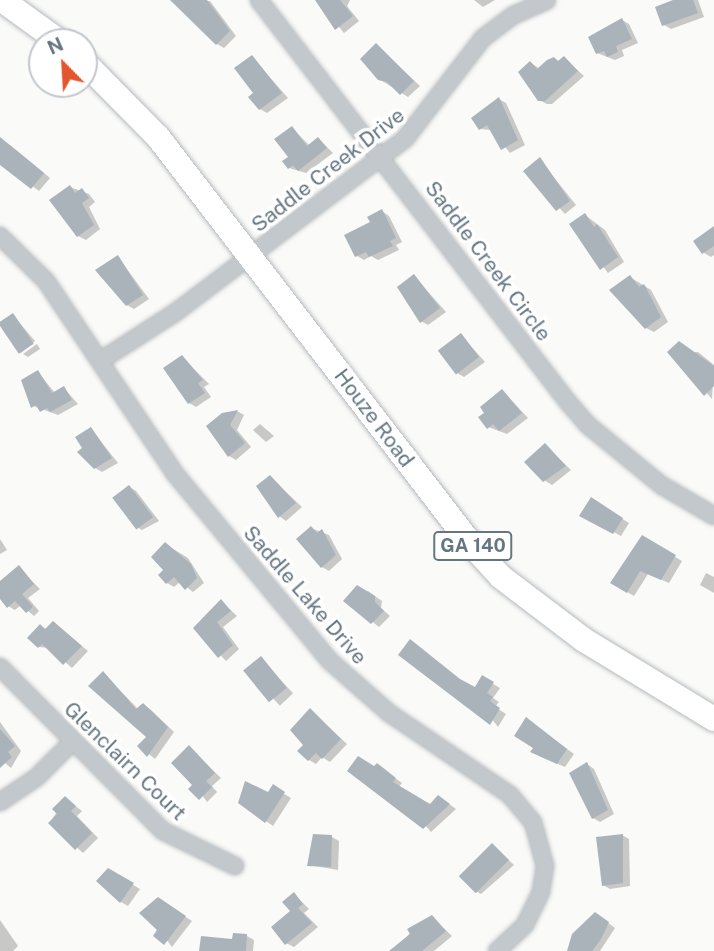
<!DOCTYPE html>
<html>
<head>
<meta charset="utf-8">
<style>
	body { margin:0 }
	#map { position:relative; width:714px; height:951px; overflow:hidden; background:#fafaf8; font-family:"Public Sans",sans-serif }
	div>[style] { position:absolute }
	.shadow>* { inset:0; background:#0003; transform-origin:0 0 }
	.building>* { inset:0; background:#aab3b9; transform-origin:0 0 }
	.roads { filter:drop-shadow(0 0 2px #b5babe) drop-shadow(0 0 2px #b5babe) }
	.street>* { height:16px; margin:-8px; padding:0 8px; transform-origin:8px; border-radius:8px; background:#c3c8cc }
	.primary>* { height:24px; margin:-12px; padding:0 12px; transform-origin:12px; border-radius:12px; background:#fff }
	span { translate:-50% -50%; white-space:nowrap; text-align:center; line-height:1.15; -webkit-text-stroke:7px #fff; paint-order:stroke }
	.shield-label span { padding:2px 5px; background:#fff; border:2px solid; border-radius:5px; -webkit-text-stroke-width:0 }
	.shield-label { font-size:19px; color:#657683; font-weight:700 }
	.street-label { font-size:21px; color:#657683 }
	.north { position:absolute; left:28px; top:28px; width:70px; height:70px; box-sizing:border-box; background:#fff; border:2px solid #c1c8cd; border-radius:50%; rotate:336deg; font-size:19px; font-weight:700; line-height:28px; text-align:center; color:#657683 }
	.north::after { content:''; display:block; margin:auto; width:24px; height:32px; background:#e4572e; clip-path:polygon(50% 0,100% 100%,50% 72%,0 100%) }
</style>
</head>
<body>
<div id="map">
	<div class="shadow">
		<div style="clip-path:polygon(176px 0,210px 1px,236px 36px,224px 48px,217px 44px)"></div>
		<div style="clip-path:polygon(317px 0,350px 0,347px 6px,359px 21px,344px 33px)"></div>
		<div style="clip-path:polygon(474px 0,495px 0,483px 7px)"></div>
		<div style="clip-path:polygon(677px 0,698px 0,704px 17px,671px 29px,664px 25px)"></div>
		<div style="clip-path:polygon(622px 20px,629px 24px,638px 43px,622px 50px,624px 56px,615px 60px,597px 53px)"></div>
		<div style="clip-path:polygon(376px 45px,420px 86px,408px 97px,379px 79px)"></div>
		<div style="clip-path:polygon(252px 57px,288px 98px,267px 113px,260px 109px,256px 93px)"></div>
		<div style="clip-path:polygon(564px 58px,584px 76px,552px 104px,547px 104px,539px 100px,531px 63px,540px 69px)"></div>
		<div style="clip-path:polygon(499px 99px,506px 103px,525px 145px,510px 153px,491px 130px,480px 129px)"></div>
		<div style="clip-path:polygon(292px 128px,310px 146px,319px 139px,333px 153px,306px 173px,289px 168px)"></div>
		<div style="clip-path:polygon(0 145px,10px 145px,50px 178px,39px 191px,0 162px)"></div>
		<div style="clip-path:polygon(540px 160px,576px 205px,565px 214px,525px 171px)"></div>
		<div style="clip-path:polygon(70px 187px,89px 194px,95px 202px,89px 207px,100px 229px,86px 240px,78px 236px)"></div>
		<div style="clip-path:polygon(382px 211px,389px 216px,402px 242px,396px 245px,399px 250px,378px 260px,371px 256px,364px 260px,357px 256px)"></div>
		<div style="clip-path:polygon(585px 215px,605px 230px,624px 262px,608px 273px,572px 225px)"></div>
		<div style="clip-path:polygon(714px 228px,714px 255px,711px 257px,704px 253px)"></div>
		<div style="clip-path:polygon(118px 257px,149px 299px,134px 309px,127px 305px)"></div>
		<div style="clip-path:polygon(414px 276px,446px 312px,428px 325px,421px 321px)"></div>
		<div style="clip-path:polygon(630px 277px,651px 290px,668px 322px,654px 332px,646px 328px)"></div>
		<div style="clip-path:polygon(13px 315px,35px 341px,21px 353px,1px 324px)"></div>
		<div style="clip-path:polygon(461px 335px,485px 362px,464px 377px,457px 373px)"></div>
		<div style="clip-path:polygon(37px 344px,40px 349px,28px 357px,23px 354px)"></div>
		<div style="clip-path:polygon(669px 352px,698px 352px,714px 365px,712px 399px)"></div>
		<div style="clip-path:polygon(182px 357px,209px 384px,204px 387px,211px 397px,196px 407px,189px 403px)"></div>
		<div style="clip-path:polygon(38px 372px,55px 393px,64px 388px,78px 404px,58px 415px,33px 406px)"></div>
		<div style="clip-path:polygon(503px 391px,528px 418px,507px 434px,488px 427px)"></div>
		<div style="clip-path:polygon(237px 411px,244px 415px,237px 430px,251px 447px,236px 460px,229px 456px,223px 414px)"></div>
		<div style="clip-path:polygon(260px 424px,274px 436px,266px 442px,253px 430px)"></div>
		<div style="clip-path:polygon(91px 429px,118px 463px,102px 472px,95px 468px)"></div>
		<div style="clip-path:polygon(545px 445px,571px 470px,552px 485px,544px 480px)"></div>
		<div style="clip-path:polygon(270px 477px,302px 507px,286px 521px,279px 516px)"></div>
		<div style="clip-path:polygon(129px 487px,136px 491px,159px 521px,142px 530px,135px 526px)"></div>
		<div style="clip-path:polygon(592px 500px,629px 523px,621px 536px,582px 515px)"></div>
		<div style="clip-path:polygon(311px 528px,329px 535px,342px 559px,329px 571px,322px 567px)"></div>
		<div style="clip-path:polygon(643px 538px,682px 561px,669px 583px,648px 574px,634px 596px,612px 583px)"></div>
		<div style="clip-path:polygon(0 539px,7px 550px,0 554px)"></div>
		<div style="clip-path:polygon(165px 544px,188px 558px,204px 583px,193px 592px,180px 582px,174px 587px,167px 583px)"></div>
		<div style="clip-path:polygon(19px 568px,40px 589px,28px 598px,39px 611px,34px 616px,21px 605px,15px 610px,8px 606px,0 596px,0 583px)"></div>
		<div style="clip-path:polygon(706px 573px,714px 577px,714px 593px,700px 585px)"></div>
		<div style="clip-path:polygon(368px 591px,382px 601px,381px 608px,390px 616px,379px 627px,345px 600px)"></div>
		<div style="clip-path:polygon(221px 601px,237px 616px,223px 627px,239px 649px,226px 661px,195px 628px)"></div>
		<div style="clip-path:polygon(54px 623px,88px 651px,72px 668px,49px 648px,39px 647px,41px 626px,47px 630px)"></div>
		<div style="left:261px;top:659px;width:47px;height:18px;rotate:47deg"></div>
		<div style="clip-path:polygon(103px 673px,139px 710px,143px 705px,150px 709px,174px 732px,155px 759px,139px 746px,148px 737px)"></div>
		<div style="clip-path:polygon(483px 678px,500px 688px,493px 698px,499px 702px,495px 707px,506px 714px,498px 727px,465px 684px,475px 689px)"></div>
		<div style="clip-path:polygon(310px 710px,347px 744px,330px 762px,322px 757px,316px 764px,309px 760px,305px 745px)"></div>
		<div style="clip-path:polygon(0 722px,21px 751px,11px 768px,0 759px)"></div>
		<div style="clip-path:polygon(533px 724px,574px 754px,565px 767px,539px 756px)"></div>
		<div style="clip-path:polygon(189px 747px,221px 778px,212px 786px,217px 792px,207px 802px,195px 785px)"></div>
		<div style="clip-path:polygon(587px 764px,594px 769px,614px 814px,600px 822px,593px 818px)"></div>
		<div style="clip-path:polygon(375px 768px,384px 770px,402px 783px,398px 788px,431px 806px,445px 801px,456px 809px,431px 832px)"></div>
		<div style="clip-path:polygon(273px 787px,291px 798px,273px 826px,240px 803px,268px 794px)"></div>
		<div style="clip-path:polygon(65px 798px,82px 811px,77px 816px,98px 838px,83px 853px,50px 823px)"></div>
		<div style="clip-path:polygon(622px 835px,629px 839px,630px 886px,610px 889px,603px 885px)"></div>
		<div style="clip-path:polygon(332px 837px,339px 841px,338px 870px,309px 865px)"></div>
		<div style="clip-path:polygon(492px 845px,514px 865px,481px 894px,474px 890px)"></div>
		<div style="clip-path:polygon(108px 870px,140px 889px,128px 906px,121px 902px)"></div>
		<div style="clip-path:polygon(294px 894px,309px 909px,304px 913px,318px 927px,294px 947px,286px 943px)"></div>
		<div style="clip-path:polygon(166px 904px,192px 921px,172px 947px,159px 930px)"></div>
		<div style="clip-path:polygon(432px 917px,452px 936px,434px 951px,396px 951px,417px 924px)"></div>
		<div style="clip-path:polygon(603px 919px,615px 928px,600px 951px,569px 951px)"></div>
		<div style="clip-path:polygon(0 920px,18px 946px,13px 951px,0 951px)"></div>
		<div style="clip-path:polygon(247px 936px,254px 940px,253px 951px,201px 951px)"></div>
	</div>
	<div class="building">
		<div style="clip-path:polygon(170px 0,207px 0,230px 31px,216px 45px)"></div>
		<div style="clip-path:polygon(315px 0,340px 0,353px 16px,335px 30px)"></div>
		<div style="clip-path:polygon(673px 0,693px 0,698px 13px,662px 26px,655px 7px)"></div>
		<div style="clip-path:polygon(622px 18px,632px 39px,616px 46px,618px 52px,607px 57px,604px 51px,596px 54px,588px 37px)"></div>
		<div style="clip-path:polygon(376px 43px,414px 81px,400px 95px,387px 82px,378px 80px,360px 59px)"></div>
		<div style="clip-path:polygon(252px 55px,282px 93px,259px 110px,248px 97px,253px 93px,234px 68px)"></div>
		<div style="clip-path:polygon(564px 56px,578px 71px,545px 101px,538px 101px,518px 72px,530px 61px,537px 69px,547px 60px,554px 57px,558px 61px)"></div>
		<div style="clip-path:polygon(499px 97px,518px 140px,501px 150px,487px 125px,479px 130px,471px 118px)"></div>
		<div style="clip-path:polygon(292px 126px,307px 146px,318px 137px,327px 148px,298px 171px,293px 165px,288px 169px,282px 161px,288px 157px,274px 139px)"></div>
		<div style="clip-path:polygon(0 137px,44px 173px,31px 189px,0 165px)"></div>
		<div style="clip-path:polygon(540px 157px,570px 201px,556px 211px,523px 171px)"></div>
		<div style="clip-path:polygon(70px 185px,75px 193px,82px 188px,89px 198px,82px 203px,94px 225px,77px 237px,49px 200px)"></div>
		<div style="clip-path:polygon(382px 209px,396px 238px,390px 241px,393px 246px,369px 257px,366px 252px,355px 257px,344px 235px,370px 222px,367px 217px)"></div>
		<div style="clip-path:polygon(585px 213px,594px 227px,597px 224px,618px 257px,600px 270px,569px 224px)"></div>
		<div style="clip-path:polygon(714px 226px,714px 246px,702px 254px,693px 241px)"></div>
		<div style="clip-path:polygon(118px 255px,143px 295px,126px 306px,95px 270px)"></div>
		<div style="clip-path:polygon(414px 274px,440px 308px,420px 323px,397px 287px)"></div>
		<div style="clip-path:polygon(630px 275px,639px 287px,644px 284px,661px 317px,645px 329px,609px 290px)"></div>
		<div style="left:13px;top:313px;width:37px;height:18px;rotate:56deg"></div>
		<div style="left:461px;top:333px;width:30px;height:29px;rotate:53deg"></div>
		<div style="clip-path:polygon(679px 341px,714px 366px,714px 386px,704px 396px,667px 352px)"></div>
		<div style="clip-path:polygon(182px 355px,203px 380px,198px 383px,205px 393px,188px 404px,163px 368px)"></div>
		<div style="clip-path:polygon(38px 370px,52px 393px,64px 386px,72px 400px,50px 412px,47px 408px,40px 412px,36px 405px,31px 408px,21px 380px)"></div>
		<div style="clip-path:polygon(502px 389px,522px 413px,499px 431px,493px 424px,487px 429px,478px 417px,484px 413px,480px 407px)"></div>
		<div style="clip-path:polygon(238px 410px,230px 425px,245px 443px,228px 457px,206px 426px,222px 413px)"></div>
		<div style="clip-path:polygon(91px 427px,112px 458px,94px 469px,77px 452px,82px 448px,75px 437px)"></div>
		<div style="clip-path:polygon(545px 443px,566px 466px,543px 482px,524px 462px)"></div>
		<div style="clip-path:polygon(270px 475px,296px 503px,278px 518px,256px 486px)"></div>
		<div style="left:129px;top:485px;width:40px;height:21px;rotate:53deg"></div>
		<div style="clip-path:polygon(591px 497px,623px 518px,613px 534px,579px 516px)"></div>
		<div style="clip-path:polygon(311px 526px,317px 533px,322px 529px,336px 555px,321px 568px,296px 539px)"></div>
		<div style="clip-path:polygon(642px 535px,676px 555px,661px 580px,640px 571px,627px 593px,610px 583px)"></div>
		<div style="clip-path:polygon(165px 542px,191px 564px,197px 578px,185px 590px,174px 577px,166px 584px,158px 575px,163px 570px,151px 557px)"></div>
		<div style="clip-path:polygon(19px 565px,34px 584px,22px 594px,33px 607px,26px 613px,15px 601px,7px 608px,0 599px,0 581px)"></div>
		<div style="clip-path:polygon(357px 585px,375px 596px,375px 602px,384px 611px,371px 624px,343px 601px)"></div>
		<div style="clip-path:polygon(221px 599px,231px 611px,217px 622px,233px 645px,218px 658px,193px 628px)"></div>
		<div style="clip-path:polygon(53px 621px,82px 646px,63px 665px,42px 644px,38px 648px,27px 638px,40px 624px,45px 629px)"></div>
		<div style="clip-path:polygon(410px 639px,460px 679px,475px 687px,482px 675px,494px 682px,487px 693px,493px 697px,490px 701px,500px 708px,490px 725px,398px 655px)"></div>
		<div style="left:261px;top:656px;width:41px;height:23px;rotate:51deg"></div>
		<div style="clip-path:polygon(103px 671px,136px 709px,143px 703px,168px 727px,147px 757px,137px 746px,146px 737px,88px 686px)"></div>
		<div style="clip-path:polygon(310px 708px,341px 739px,322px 759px,316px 753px,308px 761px,297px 751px,303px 745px,290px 730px)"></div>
		<div style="clip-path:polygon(526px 717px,567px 749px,557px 764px,530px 752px,533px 748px,514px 736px)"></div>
		<div style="clip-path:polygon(0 729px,15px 746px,8px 752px,12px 757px,0 768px)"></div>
		<div style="clip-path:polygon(189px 745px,215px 773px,206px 781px,212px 787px,199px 800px,188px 789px,192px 785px,171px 763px)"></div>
		<div style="clip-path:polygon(358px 756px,374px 766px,377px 763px,396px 778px,393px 782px,430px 804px,438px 795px,450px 804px,423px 829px,347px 771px)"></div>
		<div style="clip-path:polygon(587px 762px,608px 810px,592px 819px,569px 773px)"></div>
		<div style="clip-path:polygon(245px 781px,268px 792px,273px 784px,285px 792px,265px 823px,238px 803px)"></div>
		<div style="clip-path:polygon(65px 796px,76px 806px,71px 811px,92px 833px,75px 850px,48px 823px,57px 814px,52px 809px)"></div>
		<div style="clip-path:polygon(313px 834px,332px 835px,331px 867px,307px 866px)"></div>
		<div style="clip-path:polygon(623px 834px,623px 883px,602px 886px,596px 837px)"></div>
		<div style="left:492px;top:843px;width:24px;height:47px;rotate:45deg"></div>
		<div style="clip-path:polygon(108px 868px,134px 883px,120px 903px,96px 881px)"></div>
		<div style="clip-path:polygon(294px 892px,303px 904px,298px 908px,312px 923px,285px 945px,271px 927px,290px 911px,282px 902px)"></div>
		<div style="clip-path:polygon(158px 897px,186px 916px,164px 945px,153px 936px,157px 930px,139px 913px)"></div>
		<div style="clip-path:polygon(595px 912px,609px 922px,601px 939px,592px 951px,567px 951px,572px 934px)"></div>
		<div style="clip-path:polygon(432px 915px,446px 931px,422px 951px,389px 951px,410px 934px,407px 929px)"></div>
		<div style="clip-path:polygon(233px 933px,247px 934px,246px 951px,199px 951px,201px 936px,232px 939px)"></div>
	</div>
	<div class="roads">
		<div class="street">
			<div style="left:259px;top:0;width:506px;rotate:52.47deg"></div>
			<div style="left:567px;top:401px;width:33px;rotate:49deg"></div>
			<div style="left:589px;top:426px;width:93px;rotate:39.3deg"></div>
			<div style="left:661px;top:485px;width:61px;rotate:30.3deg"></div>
			<div style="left:0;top:236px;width:64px;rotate:44.4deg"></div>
			<div style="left:46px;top:281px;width:234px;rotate:56.2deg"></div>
			<div style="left:176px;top:475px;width:241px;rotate:50.4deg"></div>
			<div style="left:330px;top:661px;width:79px;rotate:41.4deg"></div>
			<div style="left:389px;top:713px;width:146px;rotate:34.1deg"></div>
			<div style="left:510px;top:795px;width:35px;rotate:50deg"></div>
			<div style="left:533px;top:822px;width:46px;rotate:74.7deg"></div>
			<div style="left:545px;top:866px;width:26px;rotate:99deg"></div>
			<div style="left:541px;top:892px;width:37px;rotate:116deg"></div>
			<div style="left:525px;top:925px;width:38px;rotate:137deg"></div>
			<div style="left:100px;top:361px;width:90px;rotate:-32.8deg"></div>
			<div style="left:176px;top:312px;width:287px;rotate:-37.1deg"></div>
			<div style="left:405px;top:139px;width:128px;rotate:-52.3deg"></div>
			<div style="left:483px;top:38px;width:39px;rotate:-37deg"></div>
			<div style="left:514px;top:15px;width:36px;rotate:-24deg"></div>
			<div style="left:0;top:667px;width:231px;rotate:45.2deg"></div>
			<div style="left:163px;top:831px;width:80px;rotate:25.9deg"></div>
			<div style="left:0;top:802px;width:45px;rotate:-34deg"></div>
			<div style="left:37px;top:777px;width:49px;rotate:-45deg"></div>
		</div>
		<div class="primary">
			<div style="left:2px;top:0;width:72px;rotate:35.9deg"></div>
			<div style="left:84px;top:62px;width:105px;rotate:45.4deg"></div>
			<div style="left:158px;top:137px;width:512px;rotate:52.46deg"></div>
			<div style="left:470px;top:543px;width:46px;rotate:47.6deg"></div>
			<div style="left:501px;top:577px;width:104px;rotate:37.2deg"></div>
			<div style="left:584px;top:640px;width:152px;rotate:31.3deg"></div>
		</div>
	</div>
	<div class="shield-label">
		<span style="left:473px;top:546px">GA 140</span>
	</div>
	<div class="street-label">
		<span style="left:328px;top:170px;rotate:-38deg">Saddle Creek Drive</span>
		<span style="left:488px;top:261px;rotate:53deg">Saddle Creek Circle</span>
		<span style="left:374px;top:418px;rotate:53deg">Houze Road</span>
		<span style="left:305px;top:595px;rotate:49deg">Saddle Lake Drive</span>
		<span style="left:125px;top:761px;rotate:44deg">Glenclairn Court</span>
	</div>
	<div class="north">N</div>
</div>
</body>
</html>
